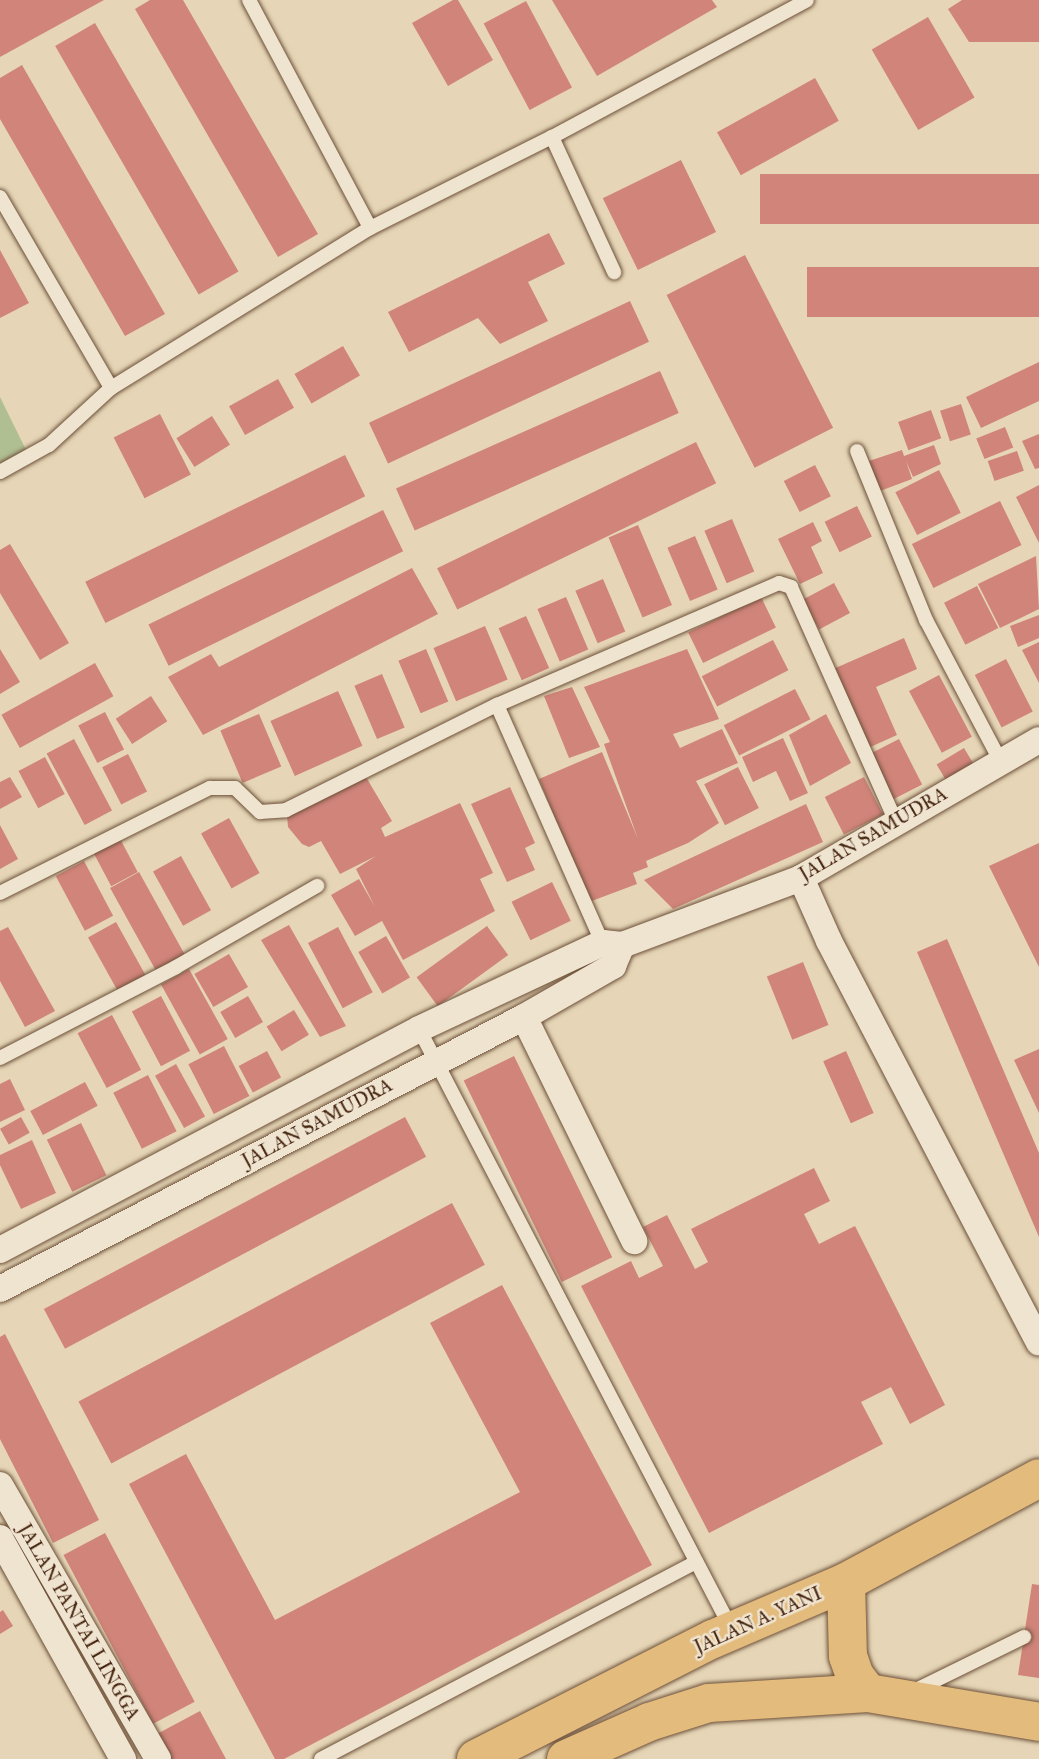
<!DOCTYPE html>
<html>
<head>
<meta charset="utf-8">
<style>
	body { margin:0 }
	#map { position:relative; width:1039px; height:1759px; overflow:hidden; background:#e6d6b7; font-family:"IM FELL Great Primer",serif }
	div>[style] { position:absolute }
	.green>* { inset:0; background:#b0bf92 }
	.building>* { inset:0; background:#d0847a; transform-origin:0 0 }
	.roads { filter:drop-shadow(0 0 2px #6d5039) drop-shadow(0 0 2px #6d5039) }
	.lane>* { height:14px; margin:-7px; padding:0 7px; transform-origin:7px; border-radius:7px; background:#efe4d0 }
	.street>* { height:26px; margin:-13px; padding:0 13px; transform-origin:13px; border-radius:13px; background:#efe4d0 }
	.highway>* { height:38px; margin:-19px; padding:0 19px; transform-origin:19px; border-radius:19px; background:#e3bb7c }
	span { translate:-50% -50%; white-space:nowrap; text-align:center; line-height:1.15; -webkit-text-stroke:5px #efe4d0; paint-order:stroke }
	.street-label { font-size:19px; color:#45240f }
</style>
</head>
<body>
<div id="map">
	<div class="green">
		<div style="clip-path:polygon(0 397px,28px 454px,0 471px)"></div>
	</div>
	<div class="building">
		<div style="clip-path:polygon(0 0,104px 0,0 57px)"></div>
		<div style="clip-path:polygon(150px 0,183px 0,318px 234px,278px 257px,135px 9px)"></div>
		<div style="clip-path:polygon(453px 0,458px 0,493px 60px,448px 86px,412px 23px)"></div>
		<div style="clip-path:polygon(552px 0,712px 0,717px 7px,597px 76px)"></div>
		<div style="clip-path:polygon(962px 0,1039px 0,1039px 42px,969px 42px,948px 9px)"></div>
		<div style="left:526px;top:1px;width:98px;height:48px;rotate:62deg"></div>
		<div style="left:928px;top:17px;width:93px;height:65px;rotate:60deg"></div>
		<div style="left:95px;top:23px;width:287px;height:46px;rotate:60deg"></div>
		<div style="clip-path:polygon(22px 65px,165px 314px,125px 336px,0 119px,0 78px)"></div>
		<div style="left:815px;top:78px;width:49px;height:112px;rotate:61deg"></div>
		<div style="left:681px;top:160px;width:80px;height:87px;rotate:64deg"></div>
		<div style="left:1039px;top:174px;width:50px;height:279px;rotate:90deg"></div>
		<div style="clip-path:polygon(549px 233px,565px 264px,528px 282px,548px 321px,500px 344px,478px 318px,409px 352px,388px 312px)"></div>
		<div style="clip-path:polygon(0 250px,29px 303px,0 318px)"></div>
		<div style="left:745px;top:255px;width:194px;height:88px;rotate:63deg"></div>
		<div style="left:1039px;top:267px;width:50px;height:232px;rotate:90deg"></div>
		<div style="left:630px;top:301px;width:45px;height:288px;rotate:65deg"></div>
		<div style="left:343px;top:346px;width:34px;height:56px;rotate:60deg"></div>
		<div style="clip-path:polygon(1039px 362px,1039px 401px,981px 428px,966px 397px)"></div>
		<div style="left:660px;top:371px;width:46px;height:289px;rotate:66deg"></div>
		<div style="left:278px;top:379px;width:33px;height:56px;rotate:61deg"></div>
		<div style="left:961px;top:404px;width:32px;height:22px;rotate:72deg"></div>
		<div style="left:931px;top:410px;width:30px;height:35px;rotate:70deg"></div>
		<div style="left:160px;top:414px;width:68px;height:52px;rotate:63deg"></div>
		<div style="left:212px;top:416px;width:34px;height:42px;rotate:58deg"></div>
		<div style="left:1005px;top:427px;width:22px;height:31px;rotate:68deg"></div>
		<div style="clip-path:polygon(1039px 434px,1039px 468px,1035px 469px,1022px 441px)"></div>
		<div style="left:696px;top:442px;width:46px;height:288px;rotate:64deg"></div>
		<div style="clip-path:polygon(934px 445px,941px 464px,913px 477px,906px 461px,912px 479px,880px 491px,869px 461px,902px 450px,904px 456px)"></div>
		<div style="left:1017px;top:451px;width:21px;height:31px;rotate:71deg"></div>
		<div style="left:345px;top:455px;width:46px;height:289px;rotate:64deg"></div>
		<div style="left:815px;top:465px;width:35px;height:35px;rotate:63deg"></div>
		<div style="left:939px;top:470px;width:48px;height:49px;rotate:63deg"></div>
		<div style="clip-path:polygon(1039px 485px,1039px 543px,1016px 497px)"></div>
		<div style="left:1000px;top:501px;width:49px;height:98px;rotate:64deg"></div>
		<div style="left:857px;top:506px;width:34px;height:36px;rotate:64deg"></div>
		<div style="left:383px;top:510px;width:46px;height:261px;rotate:64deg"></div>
		<div style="left:732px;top:519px;width:57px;height:30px;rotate:67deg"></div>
		<div style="clip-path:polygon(813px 522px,822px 541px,811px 547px,823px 573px,800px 584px,778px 539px)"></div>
		<div style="left:638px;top:525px;width:87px;height:32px;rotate:67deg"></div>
		<div style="left:695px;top:536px;width:58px;height:30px;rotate:67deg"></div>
		<div style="clip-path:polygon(10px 544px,69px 643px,40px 660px,0 593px,0 550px)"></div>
		<div style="clip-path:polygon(1036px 556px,1039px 609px,1000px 628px,978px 584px)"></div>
		<div style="clip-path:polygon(412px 568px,438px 614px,203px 735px,168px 677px,211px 654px,219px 667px)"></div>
		<div style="left:603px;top:579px;width:57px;height:30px;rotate:67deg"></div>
		<div style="left:834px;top:583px;width:34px;height:35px;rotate:62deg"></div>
		<div style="left:977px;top:586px;width:47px;height:37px;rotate:63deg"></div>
		<div style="left:566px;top:597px;width:57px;height:31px;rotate:67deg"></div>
		<div style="left:761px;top:597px;width:34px;height:81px;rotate:64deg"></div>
		<div style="clip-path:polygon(1039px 615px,1039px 638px,1018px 647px,1010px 626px)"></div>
		<div style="left:526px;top:616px;width:57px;height:30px;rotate:66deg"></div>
		<div style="left:485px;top:626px;width:58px;height:56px;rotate:67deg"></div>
		<div style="clip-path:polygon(904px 638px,917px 669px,876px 687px,897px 735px,866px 749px,831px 670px)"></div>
		<div style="left:773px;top:640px;width:34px;height:80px;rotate:63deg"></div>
		<div style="clip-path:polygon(1039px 642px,1039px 683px,1022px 650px)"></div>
		<div style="clip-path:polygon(0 649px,20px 682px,0 694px)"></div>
		<div style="left:426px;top:649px;width:57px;height:30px;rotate:67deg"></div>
		<div style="clip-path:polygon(687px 649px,719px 719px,673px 734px,680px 748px,722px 729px,738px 763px,696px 781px,719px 823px,688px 843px,646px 861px,648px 867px,633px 873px,637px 884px,589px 902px,539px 779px,602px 752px,638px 839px,604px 744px,610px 742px,584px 687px)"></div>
		<div style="left:1006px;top:659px;width:59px;height:35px;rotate:63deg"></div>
		<div style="left:95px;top:663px;width:38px;height:107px;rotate:61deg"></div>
		<div style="left:382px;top:674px;width:58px;height:30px;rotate:67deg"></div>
		<div style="left:939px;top:675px;width:70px;height:34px;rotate:62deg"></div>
		<div style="clip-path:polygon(572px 687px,600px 747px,569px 758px,544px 696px)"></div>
		<div style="left:795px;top:689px;width:34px;height:80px;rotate:63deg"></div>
		<div style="left:338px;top:691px;width:60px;height:74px;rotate:66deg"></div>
		<div style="left:151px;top:696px;width:30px;height:42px;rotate:57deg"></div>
		<div style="left:105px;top:712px;width:42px;height:30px;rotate:63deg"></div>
		<div style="left:259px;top:714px;width:57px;height:42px;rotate:67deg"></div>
		<div style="clip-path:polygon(826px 714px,851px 763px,810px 786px,789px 735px)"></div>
		<div style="clip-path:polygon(783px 738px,808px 793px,790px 801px,776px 771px,753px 782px,742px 757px)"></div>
		<div style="left:74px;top:739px;width:81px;height:31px;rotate:62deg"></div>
		<div style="left:899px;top:739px;width:51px;height:34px;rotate:63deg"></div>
		<div style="left:964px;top:748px;width:23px;height:32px;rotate:59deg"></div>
		<div style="left:128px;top:754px;width:42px;height:29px;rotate:63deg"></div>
		<div style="left:45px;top:757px;width:42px;height:30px;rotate:62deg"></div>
		<div style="left:738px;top:767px;width:46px;height:38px;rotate:63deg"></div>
		<div style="clip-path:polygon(10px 777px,22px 797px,0 809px,0 782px)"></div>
		<div style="clip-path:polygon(366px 777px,392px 821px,381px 828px,385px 837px,460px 803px,493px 873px,480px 879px,495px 911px,403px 960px,382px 921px,355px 936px,331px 895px,359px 879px,375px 907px,356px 869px,376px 856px,340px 874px,321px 841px,309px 847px,302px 844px,288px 827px,287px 816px)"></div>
		<div style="left:864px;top:777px;width:42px;height:44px;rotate:63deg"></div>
		<div style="clip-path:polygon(510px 787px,535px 843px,525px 848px,535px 870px,507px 882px,471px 804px)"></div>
		<div style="clip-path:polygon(806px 804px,823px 842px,673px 909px,644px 880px)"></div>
		<div style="left:229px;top:818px;width:63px;height:32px;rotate:61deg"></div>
		<div style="clip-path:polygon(0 825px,18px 859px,0 869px)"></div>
		<div style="left:118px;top:835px;width:42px;height:30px;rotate:62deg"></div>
		<div style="clip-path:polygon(1039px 843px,1039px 967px,989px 866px)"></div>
		<div style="left:181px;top:856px;width:62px;height:32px;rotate:61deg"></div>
		<div style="left:84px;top:861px;width:62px;height:32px;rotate:62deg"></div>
		<div style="left:139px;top:872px;width:96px;height:33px;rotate:61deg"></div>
		<div style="left:552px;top:882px;width:43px;height:45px;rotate:64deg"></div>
		<div style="left:116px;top:922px;width:63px;height:32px;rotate:61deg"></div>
		<div style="clip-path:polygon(289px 925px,346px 1026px,320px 1037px,261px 940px)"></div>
		<div style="left:487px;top:926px;width:36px;height:87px;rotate:54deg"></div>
		<div style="clip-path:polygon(8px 927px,55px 1011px,25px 1027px,0 981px,0 931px)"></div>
		<div style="left:338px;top:927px;width:74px;height:34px;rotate:62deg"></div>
		<div style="left:386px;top:936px;width:48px;height:32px;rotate:60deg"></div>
		<div style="clip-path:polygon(947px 939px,1039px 1153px,1039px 1237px,917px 952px)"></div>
		<div style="left:229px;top:954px;width:38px;height:40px;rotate:60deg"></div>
		<div style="left:803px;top:962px;width:68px;height:39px;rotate:68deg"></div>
		<div style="left:189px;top:969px;width:80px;height:32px;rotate:61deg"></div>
		<div style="left:161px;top:996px;width:62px;height:33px;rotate:62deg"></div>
		<div style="left:248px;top:996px;width:30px;height:32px;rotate:60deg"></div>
		<div style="left:294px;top:1010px;width:29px;height:32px;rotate:59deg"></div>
		<div style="left:112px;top:1015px;width:62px;height:39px;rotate:62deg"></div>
		<div style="left:224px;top:1046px;width:56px;height:40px;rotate:63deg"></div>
		<div style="clip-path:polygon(1039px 1049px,1039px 1113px,1014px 1060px)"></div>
		<div style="left:267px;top:1051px;width:30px;height:32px;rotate:62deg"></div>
		<div style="left:846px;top:1051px;width:68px;height:25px;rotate:66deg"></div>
		<div style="left:514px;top:1056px;width:224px;height:56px;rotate:64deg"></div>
		<div style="left:176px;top:1064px;width:60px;height:24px;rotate:61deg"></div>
		<div style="left:148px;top:1075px;width:63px;height:39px;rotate:63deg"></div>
		<div style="clip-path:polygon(10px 1079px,25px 1110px,0 1122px,0 1084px)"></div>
		<div style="left:85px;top:1082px;width:27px;height:62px;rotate:62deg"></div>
		<div style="left:21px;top:1117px;width:18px;height:24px;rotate:61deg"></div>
		<div style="left:405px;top:1117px;width:45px;height:409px;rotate:62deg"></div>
		<div style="left:81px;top:1123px;width:58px;height:38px;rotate:64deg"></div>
		<div style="clip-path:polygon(32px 1140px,56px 1193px,21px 1209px,0 1165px,0 1155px)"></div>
		<div style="clip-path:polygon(814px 1168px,830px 1201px,804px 1214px,819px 1244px,855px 1226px,945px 1405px,910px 1424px,891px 1387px,861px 1402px,883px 1444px,709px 1533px,581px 1286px,631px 1261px,639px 1278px,663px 1266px,643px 1227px,667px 1215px,695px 1269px,708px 1262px,691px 1229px)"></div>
		<div style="left:452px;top:1203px;width:70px;height:423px;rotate:62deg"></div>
		<div style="clip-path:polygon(502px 1285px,652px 1565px,284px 1759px,275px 1759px,129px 1484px,186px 1454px,275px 1620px,520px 1492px,430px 1323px)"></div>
		<div style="clip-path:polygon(5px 1334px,99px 1520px,53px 1543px,0 1439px,0 1337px)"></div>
		<div style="left:105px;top:1533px;width:191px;height:47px;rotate:62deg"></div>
		<div style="clip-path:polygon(1032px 1584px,1039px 1585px,1039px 1678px,1018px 1675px)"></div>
		<div style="clip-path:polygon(3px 1610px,13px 1626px,0 1634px,0 1612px)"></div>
		<div style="clip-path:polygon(200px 1711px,226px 1759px,171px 1759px,157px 1734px)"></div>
	</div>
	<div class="roads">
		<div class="lane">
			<div style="left:249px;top:0;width:258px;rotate:62deg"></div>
			<div style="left:552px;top:137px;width:149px;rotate:65.3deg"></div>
			<div style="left:0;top:197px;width:221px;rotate:59.8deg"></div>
			<div style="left:857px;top:451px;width:183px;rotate:67.8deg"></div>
			<div style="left:926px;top:620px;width:161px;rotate:62.2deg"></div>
			<div style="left:0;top:472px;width:56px;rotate:-28.9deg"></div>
			<div style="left:49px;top:445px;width:84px;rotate:-42.6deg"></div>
			<div style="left:111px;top:388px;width:304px;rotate:-31.7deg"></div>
			<div style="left:370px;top:228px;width:203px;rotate:-26.6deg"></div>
			<div style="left:552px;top:137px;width:289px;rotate:-28.2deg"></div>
			<div style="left:497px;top:705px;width:265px;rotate:66.1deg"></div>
			<div style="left:0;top:893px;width:235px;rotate:-26.6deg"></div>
			<div style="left:210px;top:788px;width:25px"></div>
			<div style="left:235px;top:788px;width:35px;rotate:44deg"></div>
			<div style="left:260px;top:812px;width:26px;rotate:-4deg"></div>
			<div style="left:286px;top:810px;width:236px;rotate:-26.5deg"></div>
			<div style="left:497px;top:705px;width:307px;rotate:-23.4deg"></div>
			<div style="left:779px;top:583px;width:13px;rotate:18deg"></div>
			<div style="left:791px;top:587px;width:255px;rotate:65.9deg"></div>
			<div style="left:419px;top:1029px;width:678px;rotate:62.49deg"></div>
			<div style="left:0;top:1058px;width:198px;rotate:-27.3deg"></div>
			<div style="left:176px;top:967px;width:163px;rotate:-29.9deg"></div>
			<div style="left:912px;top:1692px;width:125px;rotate:-26.2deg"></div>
			<div style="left:321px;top:1759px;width:424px;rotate:-27.7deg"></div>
		</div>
		<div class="street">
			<div style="left:801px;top:878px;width:69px;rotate:66deg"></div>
			<div style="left:829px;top:941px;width:453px;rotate:62.4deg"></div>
			<div style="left:524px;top:1017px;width:250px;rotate:63.8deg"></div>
			<div style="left:0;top:1250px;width:474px;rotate:-27.8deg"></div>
			<div style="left:419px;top:1029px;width:203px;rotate:-25.1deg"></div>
			<div style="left:603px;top:943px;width:19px;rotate:6deg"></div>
			<div style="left:622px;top:945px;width:191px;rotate:-20.5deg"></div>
			<div style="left:801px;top:878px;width:275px;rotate:-30.1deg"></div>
			<div style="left:0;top:1289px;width:590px;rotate:-27.43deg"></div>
			<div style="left:524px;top:1017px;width:103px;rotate:-29.8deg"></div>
			<div style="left:613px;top:966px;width:23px;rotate:-67deg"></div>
			<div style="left:0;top:1485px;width:316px;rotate:60deg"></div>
			<div style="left:0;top:1538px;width:253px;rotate:60.9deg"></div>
		</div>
		<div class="highway">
			<div style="left:846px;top:1582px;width:74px;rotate:88.5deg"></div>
			<div style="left:848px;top:1656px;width:21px;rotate:71deg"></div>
			<div style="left:855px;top:1676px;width:21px;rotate:53deg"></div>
			<div style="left:476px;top:1759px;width:266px;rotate:-26.9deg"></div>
			<div style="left:713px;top:1639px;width:145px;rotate:-23.2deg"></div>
			<div style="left:846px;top:1582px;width:219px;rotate:-28.3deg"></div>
			<div style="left:566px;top:1759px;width:91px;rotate:-24deg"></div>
			<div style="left:649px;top:1722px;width:63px;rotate:-17.6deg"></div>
			<div style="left:709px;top:1703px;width:159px;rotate:-3.6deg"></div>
			<div style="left:868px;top:1693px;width:173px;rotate:9.6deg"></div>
		</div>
	</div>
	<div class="street-label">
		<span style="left:873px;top:834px;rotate:-30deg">JALAN SAMUDRA</span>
		<span style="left:317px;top:1123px;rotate:-28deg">JALAN SAMUDRA</span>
		<span style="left:758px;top:1620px;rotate:-24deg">JALAN A. YANI</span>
		<span style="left:79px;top:1622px;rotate:60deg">JALAN PANTAI LINGGA</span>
	</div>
</div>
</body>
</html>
